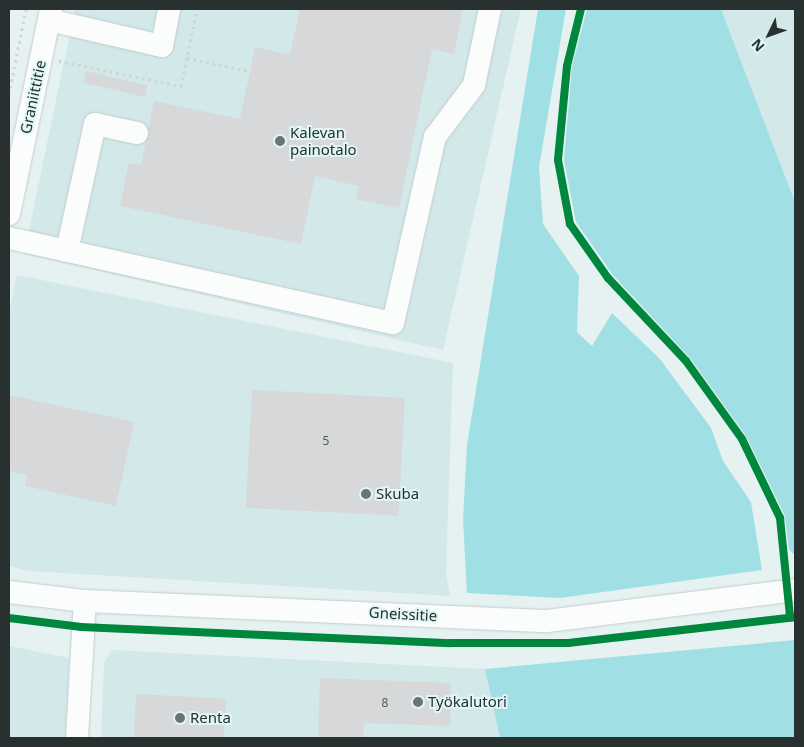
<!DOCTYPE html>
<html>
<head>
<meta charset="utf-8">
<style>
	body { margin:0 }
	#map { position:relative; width:804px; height:747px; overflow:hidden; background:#e6f2f2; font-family:"Noto Sans",sans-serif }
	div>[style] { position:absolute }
	.built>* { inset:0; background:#d3e8e9 }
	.forest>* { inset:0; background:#a0e0e4 }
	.building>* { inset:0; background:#d6d8da; transform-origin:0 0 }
	.path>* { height:3px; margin-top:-1.5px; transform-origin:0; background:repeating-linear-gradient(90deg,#d1d4d4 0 2.5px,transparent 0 6.5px) }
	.roads { filter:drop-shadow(0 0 1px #c3cccc) drop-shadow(0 0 1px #c3cccc) }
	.minor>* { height:22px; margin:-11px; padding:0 11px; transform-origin:11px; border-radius:11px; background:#fbfdfd }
	.cycleway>* { height:8px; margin:-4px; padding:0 4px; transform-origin:4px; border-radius:4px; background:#00873e }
	.dots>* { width:14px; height:14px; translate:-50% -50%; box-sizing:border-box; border:2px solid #e1f6f7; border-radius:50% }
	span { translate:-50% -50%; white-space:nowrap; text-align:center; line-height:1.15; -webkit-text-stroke:4px #e1f6f7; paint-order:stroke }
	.number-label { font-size:12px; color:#545a5a }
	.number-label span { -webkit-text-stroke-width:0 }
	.street-label { font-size:15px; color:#283030 }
	.poi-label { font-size:15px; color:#283030 }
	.left { translate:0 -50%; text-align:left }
	.frame { position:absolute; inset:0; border:10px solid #283030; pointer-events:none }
	.north { position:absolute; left:744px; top:10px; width:50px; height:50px; -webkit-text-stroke:4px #e1f6f7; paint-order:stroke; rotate:228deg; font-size:14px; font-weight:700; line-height:20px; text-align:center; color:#283030 }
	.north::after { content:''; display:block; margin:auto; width:18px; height:22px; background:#283030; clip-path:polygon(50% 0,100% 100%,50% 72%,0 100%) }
</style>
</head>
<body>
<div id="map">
	<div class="built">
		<div style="clip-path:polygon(75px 9px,521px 9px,443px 350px,24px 254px)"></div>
		<div style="clip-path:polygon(721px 9px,795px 9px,795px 202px)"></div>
		<div style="clip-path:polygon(17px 275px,453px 363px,446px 572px,450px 596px,29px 571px,9px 566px,9px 314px)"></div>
		<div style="clip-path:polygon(9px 646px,69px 658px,66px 738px,9px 738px)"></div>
		<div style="clip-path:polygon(112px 650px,485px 669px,500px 738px,101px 738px,104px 663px)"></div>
	</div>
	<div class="forest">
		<div style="clip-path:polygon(538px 9px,566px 9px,539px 167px,543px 224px,579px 276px,577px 332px,592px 346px,612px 313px,660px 359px,711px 428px,723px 461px,751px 502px,762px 570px,560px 598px,467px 593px,463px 520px,467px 445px)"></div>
		<div style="clip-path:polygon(587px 9px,721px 9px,795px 202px,795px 555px,789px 550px,785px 516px,746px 436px,690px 358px,613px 275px,576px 222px,564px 160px,572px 66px)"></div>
		<div style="clip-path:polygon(795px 640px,795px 738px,500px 738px,485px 669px)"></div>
	</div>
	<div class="building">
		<div style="clip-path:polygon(300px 9px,463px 9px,454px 54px,432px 49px,399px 208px,356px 199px,359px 186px,315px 176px,301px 244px,120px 206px,129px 163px,141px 165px,154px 101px,240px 119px,255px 47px,290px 55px)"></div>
		<div style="left:86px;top:71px;width:63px;height:12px;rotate:13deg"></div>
		<div style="left:252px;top:390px;width:153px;height:118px;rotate:3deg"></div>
		<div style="clip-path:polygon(9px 395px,134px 422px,116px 506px,25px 486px,27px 475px,9px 471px)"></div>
		<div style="clip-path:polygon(320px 678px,451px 683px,450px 726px,364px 723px,363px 738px,318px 738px)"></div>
		<div style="left:136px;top:694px;width:90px;height:44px;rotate:3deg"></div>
	</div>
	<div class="path">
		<div style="left:187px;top:58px;width:64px;rotate:11.7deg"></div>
		<div style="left:59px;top:61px;width:125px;rotate:11.6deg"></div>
		<div style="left:181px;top:86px;width:79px;rotate:-78.3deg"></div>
		<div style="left:9px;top:94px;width:87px;rotate:-78.7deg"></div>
	</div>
	<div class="roads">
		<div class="minor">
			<div style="left:49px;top:20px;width:116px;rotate:13deg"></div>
			<div style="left:162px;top:46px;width:38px;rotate:-79deg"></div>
			<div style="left:9px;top:214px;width:209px;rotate:-78.4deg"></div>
			<div style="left:9px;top:238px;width:393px;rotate:12.5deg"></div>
			<div style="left:393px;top:323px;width:191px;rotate:-77.3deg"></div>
			<div style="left:435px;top:137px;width:65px;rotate:-53.1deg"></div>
			<div style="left:474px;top:85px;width:78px;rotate:-78.1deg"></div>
			<div style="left:67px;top:251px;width:130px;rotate:-77.6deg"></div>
			<div style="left:95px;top:124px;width:43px;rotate:12.1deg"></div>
			<div style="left:9px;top:592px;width:77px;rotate:6.8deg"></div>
			<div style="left:85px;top:601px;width:462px;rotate:2.5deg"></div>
			<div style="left:547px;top:621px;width:250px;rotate:-7.1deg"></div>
			<div style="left:77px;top:738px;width:137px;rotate:-86.7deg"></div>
		</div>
	</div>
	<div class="cycleway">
		<div style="left:581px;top:9px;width:59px;rotate:103.8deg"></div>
		<div style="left:567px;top:66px;width:94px;rotate:95.5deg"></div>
		<div style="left:558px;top:160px;width:65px;rotate:79.4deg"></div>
		<div style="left:570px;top:224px;width:66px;rotate:54.9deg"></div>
		<div style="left:608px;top:278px;width:114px;rotate:46.8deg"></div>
		<div style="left:686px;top:361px;width:96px;rotate:54.3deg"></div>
		<div style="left:742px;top:439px;width:88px;rotate:64.3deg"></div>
		<div style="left:780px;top:518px;width:100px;rotate:84.2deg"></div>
		<div style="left:9px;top:618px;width:73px;rotate:7.1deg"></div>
		<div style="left:81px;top:627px;width:370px;rotate:2.5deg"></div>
		<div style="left:451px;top:643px;width:117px"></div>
		<div style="left:568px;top:643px;width:228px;rotate:-6.5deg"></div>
	</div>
	<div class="dots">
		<div style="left:280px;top:141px;background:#6a7474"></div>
		<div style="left:366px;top:494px;background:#6a7474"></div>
		<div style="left:418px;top:702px;background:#6a7474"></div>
		<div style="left:180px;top:718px;background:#6a7474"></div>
	</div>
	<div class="number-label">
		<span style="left:326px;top:441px">5</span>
		<span style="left:385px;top:703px">8</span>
	</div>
	<div class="street-label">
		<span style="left:33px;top:97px;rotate:-78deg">Graniittitie</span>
		<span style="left:403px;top:614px;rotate:3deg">Gneissitie</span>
	</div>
	<div class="poi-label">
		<span class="left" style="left:290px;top:141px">Kalevan<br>painotalo</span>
		<span class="left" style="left:376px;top:494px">Skuba</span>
		<span class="left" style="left:428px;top:702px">Työkalutori</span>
		<span class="left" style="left:190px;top:718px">Renta</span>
	</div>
	<div class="frame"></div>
	<div class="north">N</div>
</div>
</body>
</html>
